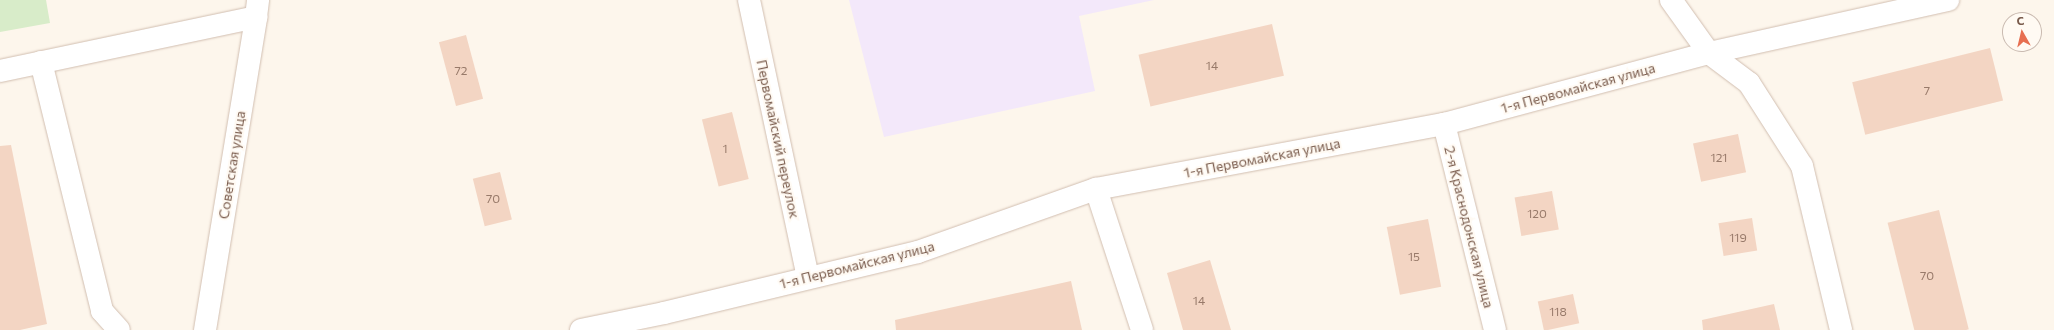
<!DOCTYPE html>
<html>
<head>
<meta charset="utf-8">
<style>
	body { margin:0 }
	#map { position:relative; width:2054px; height:330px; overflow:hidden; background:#fdf6ec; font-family:Commissioner,sans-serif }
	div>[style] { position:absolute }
	.education>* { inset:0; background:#f3e8fa }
	.green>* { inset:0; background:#d8ecc9 }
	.building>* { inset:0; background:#f3d5c3; transform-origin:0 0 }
	.roads { filter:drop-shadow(0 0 1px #d1beb0) drop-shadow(0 0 1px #d1beb0) }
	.minor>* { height:22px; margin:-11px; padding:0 11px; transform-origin:11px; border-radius:11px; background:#fff }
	span { translate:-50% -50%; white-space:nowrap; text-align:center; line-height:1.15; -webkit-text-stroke:4px #fffaf3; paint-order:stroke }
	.number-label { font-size:12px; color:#987a6a }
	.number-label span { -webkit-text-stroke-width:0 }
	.street-label { font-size:14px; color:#7a5c4d }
	.north { position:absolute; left:2002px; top:12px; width:40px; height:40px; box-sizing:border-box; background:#fffaf3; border:1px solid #cabbb1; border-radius:50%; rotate:352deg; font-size:11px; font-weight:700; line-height:16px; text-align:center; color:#7a5c4d }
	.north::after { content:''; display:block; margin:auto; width:14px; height:18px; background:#e76f51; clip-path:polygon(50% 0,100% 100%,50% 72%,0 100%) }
</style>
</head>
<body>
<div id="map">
	<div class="education">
		<div style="clip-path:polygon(849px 0,1154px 0,1079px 16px,1095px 91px,884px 137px)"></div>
	</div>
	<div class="green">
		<div style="clip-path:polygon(0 0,46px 0,50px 23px,0 32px)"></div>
	</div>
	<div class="building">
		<div style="left:1272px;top:24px;width:53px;height:137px;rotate:77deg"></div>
		<div style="left:466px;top:35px;width:66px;height:28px;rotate:75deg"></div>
		<div style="left:1990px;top:48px;width:54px;height:142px;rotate:76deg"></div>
		<div style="left:732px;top:112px;width:69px;height:31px;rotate:76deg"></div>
		<div style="left:1738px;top:134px;width:39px;height:46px;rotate:78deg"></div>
		<div style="clip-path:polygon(11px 145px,47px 324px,20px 330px,0 330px,0 146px)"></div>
		<div style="left:500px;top:172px;width:49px;height:28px;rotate:76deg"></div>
		<div style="left:1552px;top:191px;width:39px;height:38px;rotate:80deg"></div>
		<div style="left:1939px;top:210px;width:123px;height:53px;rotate:76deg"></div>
		<div style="left:1752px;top:218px;width:33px;height:34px;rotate:81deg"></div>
		<div style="left:1428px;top:219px;width:69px;height:42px;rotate:79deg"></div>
		<div style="clip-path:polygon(1210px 260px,1231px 330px,1183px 330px,1167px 273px)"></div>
		<div style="clip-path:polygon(1071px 281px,1082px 330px,896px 330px,895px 320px)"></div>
		<div style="left:1573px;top:294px;width:30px;height:36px;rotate:78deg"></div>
		<div style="clip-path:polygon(1774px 304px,1780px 330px,1703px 330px,1702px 320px)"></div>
	</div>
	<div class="roads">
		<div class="minor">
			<div style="left:749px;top:0;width:283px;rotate:78deg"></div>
			<div style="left:1671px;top:0;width:65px;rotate:54.4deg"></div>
			<div style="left:1709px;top:53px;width:50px;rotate:36.9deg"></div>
			<div style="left:1749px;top:83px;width:98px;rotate:57.4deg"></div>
			<div style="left:1802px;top:166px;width:169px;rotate:76.6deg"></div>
			<div style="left:41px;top:62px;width:256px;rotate:76.2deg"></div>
			<div style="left:102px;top:311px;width:25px;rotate:48deg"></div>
			<div style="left:0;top:71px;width:262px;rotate:-11.9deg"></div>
			<div style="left:1444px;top:124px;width:212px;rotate:76.1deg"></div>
			<div style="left:1096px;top:189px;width:148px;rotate:71.9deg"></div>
			<div style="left:205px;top:330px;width:317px;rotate:-80.7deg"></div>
			<div style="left:256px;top:17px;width:17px;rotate:-83deg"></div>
			<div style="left:581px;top:330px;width:85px;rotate:-11.6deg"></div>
			<div style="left:664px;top:313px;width:261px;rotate:-13.5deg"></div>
			<div style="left:918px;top:252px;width:189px;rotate:-19.5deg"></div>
			<div style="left:1096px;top:189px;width:354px;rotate:-10.6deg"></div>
			<div style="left:1444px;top:124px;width:274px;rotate:-15deg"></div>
			<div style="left:1709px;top:53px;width:245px;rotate:-12.5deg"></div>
		</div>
	</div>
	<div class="number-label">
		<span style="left:1212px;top:66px">14</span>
		<span style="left:461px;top:71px">72</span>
		<span style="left:1927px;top:91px">7</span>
		<span style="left:725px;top:149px">1</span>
		<span style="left:1719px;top:158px">121</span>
		<span style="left:493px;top:199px">70</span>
		<span style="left:1537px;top:214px">120</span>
		<span style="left:1738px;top:238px">119</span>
		<span style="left:1414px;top:257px">15</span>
		<span style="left:1927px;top:276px">70</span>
		<span style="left:1199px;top:301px">14</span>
		<span style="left:1558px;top:312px">118</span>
	</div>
	<div class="street-label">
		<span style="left:1578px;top:88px;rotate:-15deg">1-я Первомайская улица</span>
		<span style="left:778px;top:139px;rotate:78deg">Первомайский переулок</span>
		<span style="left:1262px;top:158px;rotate:-11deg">1-я Первомайская улица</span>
		<span style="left:232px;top:165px;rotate:-81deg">Советская улица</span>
		<span style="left:1469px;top:227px;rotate:76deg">2-я Краснодонская улица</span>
		<span style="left:857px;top:265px;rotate:-14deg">1-я Первомайская улица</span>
	</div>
	<div class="north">С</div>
</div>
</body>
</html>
